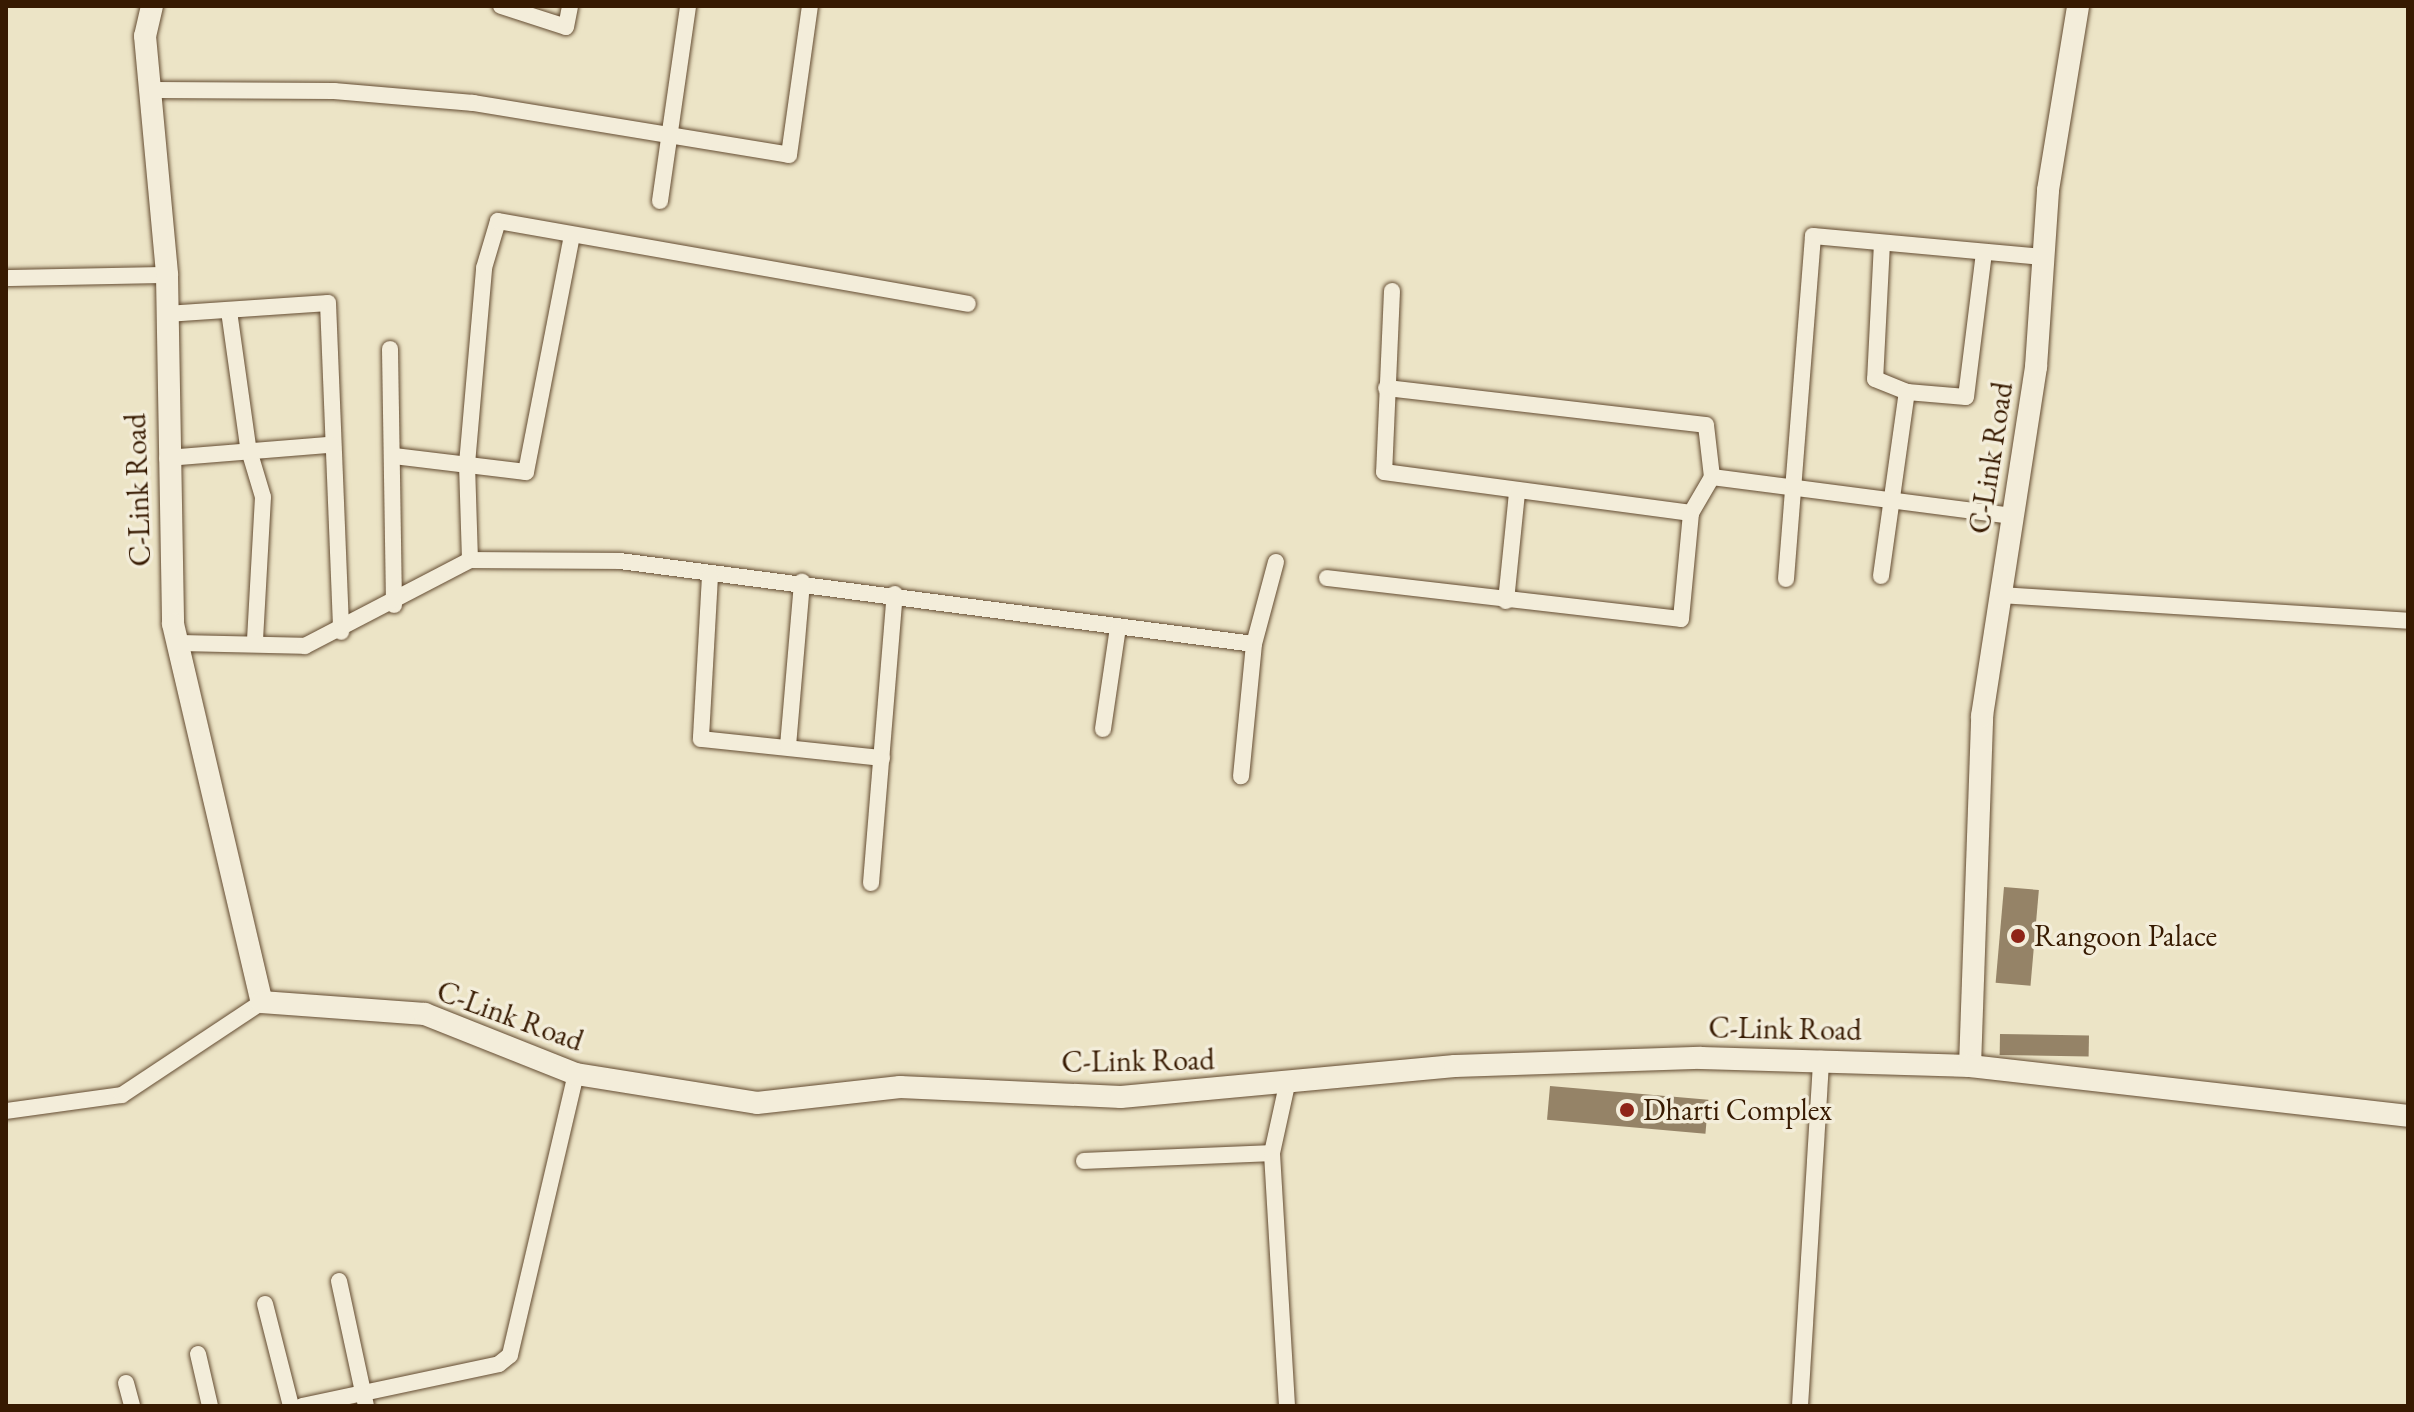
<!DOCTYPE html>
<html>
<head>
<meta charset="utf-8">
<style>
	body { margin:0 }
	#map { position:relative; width:2414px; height:1412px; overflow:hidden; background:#ece4c6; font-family:"EB Garamond",serif }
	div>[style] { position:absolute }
	.building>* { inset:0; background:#958367; transform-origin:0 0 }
	.roads { filter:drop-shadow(0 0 2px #644c32) drop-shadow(0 0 2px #644c32) }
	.street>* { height:16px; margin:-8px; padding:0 8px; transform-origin:8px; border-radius:8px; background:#f3edda }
	.secondary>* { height:22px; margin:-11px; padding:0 11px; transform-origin:11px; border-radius:11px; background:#f3edda }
	.dots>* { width:22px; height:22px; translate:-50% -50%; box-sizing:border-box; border:4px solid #f3edda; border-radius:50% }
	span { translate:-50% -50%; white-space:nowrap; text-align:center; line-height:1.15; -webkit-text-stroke:7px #f3edda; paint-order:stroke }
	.street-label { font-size:30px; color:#371a01 }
	.poi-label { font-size:30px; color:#371a01 }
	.left { translate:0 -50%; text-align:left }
	.frame { position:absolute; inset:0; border:8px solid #371a01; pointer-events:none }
</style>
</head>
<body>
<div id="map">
	<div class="building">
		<div style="left:2004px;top:887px;width:35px;height:96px;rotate:5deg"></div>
		<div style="left:2000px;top:1034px;width:89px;height:21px;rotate:1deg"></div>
		<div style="left:1550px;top:1086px;width:159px;height:34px;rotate:5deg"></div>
	</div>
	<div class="roads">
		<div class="street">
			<div style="left:501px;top:6px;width:68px;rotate:17.9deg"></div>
			<div style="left:566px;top:27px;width:21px;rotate:-79deg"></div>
			<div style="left:153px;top:90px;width:181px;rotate:0.3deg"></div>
			<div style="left:334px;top:91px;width:140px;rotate:4.9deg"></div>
			<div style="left:473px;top:103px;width:320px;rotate:9.3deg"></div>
			<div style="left:789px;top:155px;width:150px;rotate:-82deg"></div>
			<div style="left:660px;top:201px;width:197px;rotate:-81.8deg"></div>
			<div style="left:1882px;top:243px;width:136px;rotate:92.9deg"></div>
			<div style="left:1875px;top:379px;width:35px;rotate:22deg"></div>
			<div style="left:1907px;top:392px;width:59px;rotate:4.8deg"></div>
			<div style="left:1966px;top:397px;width:146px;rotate:-82.9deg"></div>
			<div style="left:6px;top:278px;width:161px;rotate:-1.1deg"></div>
			<div style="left:1392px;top:291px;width:181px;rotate:92.5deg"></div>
			<div style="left:1384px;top:472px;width:310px;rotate:7.6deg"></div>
			<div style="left:229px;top:311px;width:137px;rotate:82deg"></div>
			<div style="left:248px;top:447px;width:52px;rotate:73.3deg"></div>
			<div style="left:263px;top:497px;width:144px;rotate:93.2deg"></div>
			<div style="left:167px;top:314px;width:161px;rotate:-3.9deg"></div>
			<div style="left:328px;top:303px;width:329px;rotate:87.7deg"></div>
			<div style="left:390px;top:349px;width:256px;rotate:89.1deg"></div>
			<div style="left:394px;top:456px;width:133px;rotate:6.9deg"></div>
			<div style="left:526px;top:472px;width:241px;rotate:-79deg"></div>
			<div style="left:167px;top:458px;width:164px;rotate:-4.6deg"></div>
			<div style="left:1712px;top:477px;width:303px;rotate:7.4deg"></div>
			<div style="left:470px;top:560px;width:150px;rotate:0.4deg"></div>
			<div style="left:620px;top:561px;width:639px;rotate:7.46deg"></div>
			<div style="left:1254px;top:644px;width:133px;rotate:95.6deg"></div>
			<div style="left:710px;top:576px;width:163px;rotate:93.2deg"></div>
			<div style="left:701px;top:739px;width:182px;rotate:6deg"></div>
			<div style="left:1881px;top:576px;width:186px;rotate:-82deg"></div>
			<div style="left:1327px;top:578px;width:356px;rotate:6.6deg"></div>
			<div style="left:1681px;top:619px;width:106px;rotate:-84.6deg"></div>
			<div style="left:1691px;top:513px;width:42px;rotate:-59.7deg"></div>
			<div style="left:1712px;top:477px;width:52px;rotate:-96.6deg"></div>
			<div style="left:1706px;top:425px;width:322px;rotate:-173.4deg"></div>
			<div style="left:1786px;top:579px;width:344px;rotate:-85.5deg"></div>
			<div style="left:1813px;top:236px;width:231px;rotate:5.2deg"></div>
			<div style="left:2000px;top:595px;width:409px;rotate:3.6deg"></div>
			<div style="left:1506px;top:601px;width:109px;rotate:-84.2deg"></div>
			<div style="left:177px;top:643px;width:128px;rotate:1.3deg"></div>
			<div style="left:305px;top:646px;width:186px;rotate:-27.5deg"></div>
			<div style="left:470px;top:560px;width:96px;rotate:-91.8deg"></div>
			<div style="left:467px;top:464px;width:197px;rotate:-85deg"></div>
			<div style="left:484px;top:268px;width:49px;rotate:-73.4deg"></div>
			<div style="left:498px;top:221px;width:477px;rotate:10deg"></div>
			<div style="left:1254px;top:644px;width:85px;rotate:-75deg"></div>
			<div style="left:1103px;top:729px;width:102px;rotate:-81.6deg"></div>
			<div style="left:788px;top:746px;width:165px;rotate:-85.1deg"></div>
			<div style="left:871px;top:883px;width:290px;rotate:-85.3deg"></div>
			<div style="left:6px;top:1111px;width:117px;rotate:-7.9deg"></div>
			<div style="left:122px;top:1095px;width:168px;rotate:-33.6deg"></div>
			<div style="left:1084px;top:1161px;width:188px;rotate:-2.4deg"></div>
			<div style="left:339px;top:1281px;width:128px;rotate:77.8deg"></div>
			<div style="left:265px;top:1304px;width:105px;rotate:75.7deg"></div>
			<div style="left:198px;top:1354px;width:53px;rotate:77deg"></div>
			<div style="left:126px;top:1383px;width:24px;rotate:75deg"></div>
			<div style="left:302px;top:1406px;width:201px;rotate:-12deg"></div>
			<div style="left:499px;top:1364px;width:14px;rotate:-39deg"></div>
			<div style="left:510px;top:1355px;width:289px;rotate:-76.8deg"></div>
			<div style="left:1287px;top:1406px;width:253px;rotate:-93.4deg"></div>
			<div style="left:1272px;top:1153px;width:70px;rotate:-77.6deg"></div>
			<div style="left:1800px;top:1406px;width:348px;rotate:-86.5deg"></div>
		</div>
		<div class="secondary">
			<div style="left:152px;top:6px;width:31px;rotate:103deg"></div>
			<div style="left:145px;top:36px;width:240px;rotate:84.7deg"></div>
			<div style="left:167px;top:275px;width:349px;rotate:89deg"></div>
			<div style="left:173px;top:624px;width:388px;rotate:76.8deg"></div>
			<div style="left:262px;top:1002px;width:163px;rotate:4.2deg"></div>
			<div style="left:425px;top:1014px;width:162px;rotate:21.7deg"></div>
			<div style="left:576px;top:1074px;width:183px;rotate:9.1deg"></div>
			<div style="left:757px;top:1103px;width:144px;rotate:-6.4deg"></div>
			<div style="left:900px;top:1087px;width:221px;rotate:2.6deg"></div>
			<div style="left:1121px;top:1097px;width:335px;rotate:-5.3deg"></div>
			<div style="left:1455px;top:1066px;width:246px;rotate:-1.9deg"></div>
			<div style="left:1701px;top:1058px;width:269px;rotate:1.7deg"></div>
			<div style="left:1970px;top:1066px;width:350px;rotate:-88deg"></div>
			<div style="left:1982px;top:716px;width:353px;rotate:-81.2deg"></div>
			<div style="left:2036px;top:367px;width:177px;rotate:-86.1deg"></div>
			<div style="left:2048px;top:190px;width:186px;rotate:-80.7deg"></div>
			<div style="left:1970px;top:1066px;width:441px;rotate:6.5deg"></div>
		</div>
	</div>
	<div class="dots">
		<div style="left:2018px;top:936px;background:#8f2418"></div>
		<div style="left:1627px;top:1110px;background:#8f2418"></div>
	</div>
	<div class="street-label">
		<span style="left:1991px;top:458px;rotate:-81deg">C-Link Road</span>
		<span style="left:138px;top:490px;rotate:-92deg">C-Link Road</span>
		<span style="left:510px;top:1016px;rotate:20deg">C-Link Road</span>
		<span style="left:1785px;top:1029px;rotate:1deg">C-Link Road</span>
		<span style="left:1138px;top:1061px;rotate:-1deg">C-Link Road</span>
	</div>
	<div class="poi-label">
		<span class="left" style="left:2034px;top:936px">Rangoon Palace</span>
		<span class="left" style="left:1643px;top:1110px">Dharti Complex</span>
	</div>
	<div class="frame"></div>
</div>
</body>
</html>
